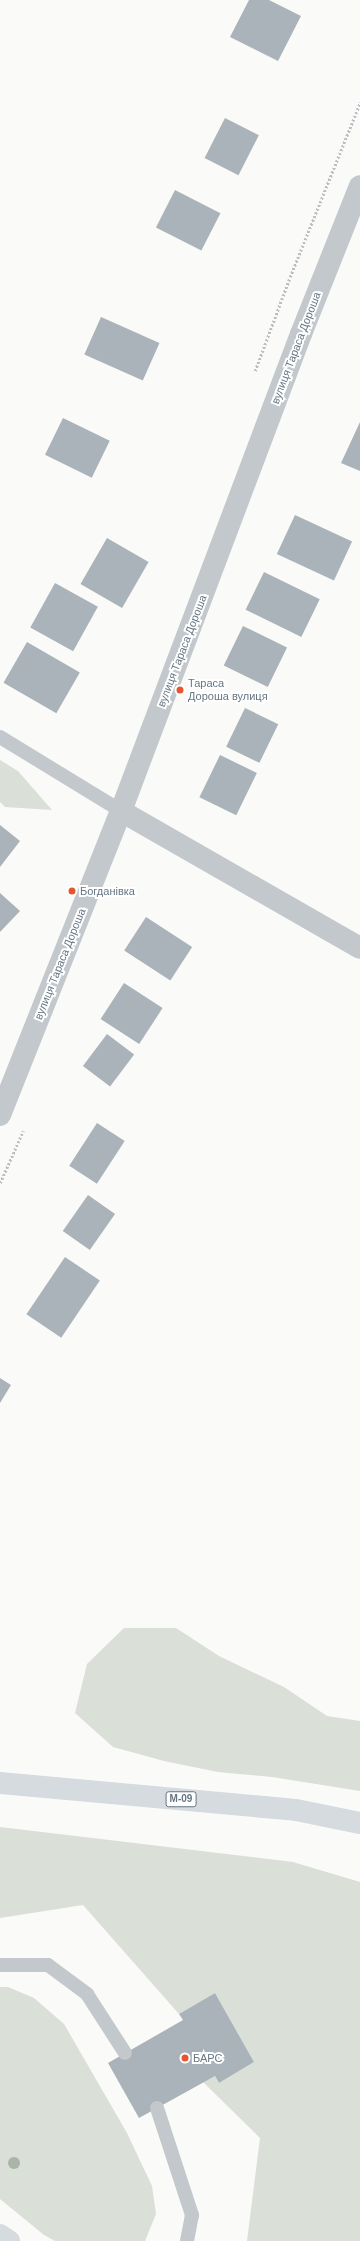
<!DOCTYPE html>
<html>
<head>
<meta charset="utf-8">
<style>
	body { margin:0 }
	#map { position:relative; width:360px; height:2241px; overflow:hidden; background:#fafaf8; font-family:Helvetica,sans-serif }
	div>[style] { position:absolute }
	.green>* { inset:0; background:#dadfd7 }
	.building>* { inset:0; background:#aab3b9; transform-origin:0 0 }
	.path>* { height:2.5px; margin-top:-1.25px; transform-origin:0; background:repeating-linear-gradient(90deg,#bbbfc2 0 2px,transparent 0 4px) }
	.service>* { height:14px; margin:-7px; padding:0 7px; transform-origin:7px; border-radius:7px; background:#c3c8cc }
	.minor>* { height:22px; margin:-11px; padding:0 11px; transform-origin:11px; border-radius:11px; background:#c3c8cc }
	.tertiary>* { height:22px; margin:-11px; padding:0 11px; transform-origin:11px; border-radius:11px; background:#c3c8cc }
	.trunk>* { height:22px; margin:-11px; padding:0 11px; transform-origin:11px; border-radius:11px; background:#d6dbdf }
	.trees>* { width:12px; height:12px; margin:-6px; border-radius:50%; background:#aab4a7 }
	.dots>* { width:11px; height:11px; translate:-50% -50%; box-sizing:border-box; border:2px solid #fff; border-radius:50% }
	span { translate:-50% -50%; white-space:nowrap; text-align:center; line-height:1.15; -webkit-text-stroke:4px #fff; paint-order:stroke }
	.shield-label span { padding:1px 3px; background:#fff; border:1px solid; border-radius:3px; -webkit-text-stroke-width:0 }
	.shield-label { font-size:10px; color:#657683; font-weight:700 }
	.street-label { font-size:11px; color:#657683 }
	.poi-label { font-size:11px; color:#657683 }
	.left { translate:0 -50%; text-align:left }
</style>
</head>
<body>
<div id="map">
	<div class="green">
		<div style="clip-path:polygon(0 760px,18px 771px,52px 810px,5px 807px,0 802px)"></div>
		<div style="clip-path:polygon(124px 1628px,176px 1628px,219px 1656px,284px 1687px,327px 1716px,360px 1721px,360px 1791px,272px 1777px,218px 1772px,164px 1761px,113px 1747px,75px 1713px,87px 1664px)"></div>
		<div style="clip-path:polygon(0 1827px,293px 1862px,360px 1882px,360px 2241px,247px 2241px,260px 2138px,203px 2082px,215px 2076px,219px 2083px,254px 2062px,215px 1993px,179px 2014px,83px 1905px,0 1918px)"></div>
		<div style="clip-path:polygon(0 1987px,8px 1987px,34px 1998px,64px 2024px,127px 2133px,152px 2186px,156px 2214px,145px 2241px,55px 2241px,44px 2235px,0 2199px)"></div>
	</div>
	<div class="building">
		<div style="clip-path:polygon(249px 0,269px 0,301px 16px,278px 61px,230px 37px)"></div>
		<div style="left:225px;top:118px;width:38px;height:45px;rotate:27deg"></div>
		<div style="left:175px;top:190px;width:51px;height:42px;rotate:27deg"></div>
		<div style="left:101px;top:317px;width:64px;height:41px;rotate:24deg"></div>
		<div style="left:63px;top:418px;width:52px;height:41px;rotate:26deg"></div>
		<div style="clip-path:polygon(360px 422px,360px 471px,341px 463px)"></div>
		<div style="left:295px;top:515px;width:63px;height:43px;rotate:25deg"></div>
		<div style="left:107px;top:538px;width:48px;height:53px;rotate:30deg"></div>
		<div style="left:264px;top:572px;width:62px;height:42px;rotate:26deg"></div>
		<div style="left:55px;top:583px;width:49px;height:51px;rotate:29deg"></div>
		<div style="left:243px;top:626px;width:49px;height:44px;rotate:26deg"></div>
		<div style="left:27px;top:642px;width:61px;height:47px;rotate:30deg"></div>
		<div style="left:245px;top:708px;width:37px;height:43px;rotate:26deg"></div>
		<div style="left:220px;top:755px;width:41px;height:47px;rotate:26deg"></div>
		<div style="clip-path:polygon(0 825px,20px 841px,0 867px)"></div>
		<div style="clip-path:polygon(0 893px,20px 911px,0 932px)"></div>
		<div style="left:146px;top:917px;width:55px;height:40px;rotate:33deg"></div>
		<div style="left:124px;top:983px;width:46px;height:43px;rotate:33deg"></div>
		<div style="left:107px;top:1034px;width:34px;height:40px;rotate:37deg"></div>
		<div style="left:97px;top:1123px;width:33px;height:51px;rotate:33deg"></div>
		<div style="left:88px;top:1195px;width:33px;height:44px;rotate:35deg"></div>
		<div style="left:65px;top:1257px;width:42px;height:69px;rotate:34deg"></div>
		<div style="clip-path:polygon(0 1378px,11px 1385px,0 1403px)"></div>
		<div style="clip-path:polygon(215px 1993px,254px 2062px,219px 2083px,215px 2076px,139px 2118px,108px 2063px,183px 2020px,179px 2014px)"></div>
	</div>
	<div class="path">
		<div style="left:255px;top:371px;width:100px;rotate:-69.6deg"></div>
		<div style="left:290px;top:277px;width:188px;rotate:-68.1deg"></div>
		<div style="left:0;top:1183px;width:57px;rotate:-66.1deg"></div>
	</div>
	<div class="service">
		<div style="left:0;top:737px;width:142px;rotate:31.4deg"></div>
		<div style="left:0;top:1965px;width:48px"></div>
		<div style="left:48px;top:1965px;width:49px;rotate:36.6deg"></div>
		<div style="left:87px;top:1994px;width:70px;rotate:57.2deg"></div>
		<div style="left:157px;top:2108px;width:113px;rotate:71.9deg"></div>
		<div style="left:192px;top:2215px;width:26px;rotate:101deg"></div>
	</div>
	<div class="minor">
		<div style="left:121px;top:811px;width:275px;rotate:29.8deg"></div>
	</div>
	<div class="tertiary">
		<div style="left:0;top:1115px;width:327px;rotate:-68.3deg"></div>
		<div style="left:121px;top:811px;width:510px;rotate:-69.33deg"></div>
		<div style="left:301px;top:334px;width:159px;rotate:-68.3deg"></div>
	</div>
	<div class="trunk">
		<div style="left:0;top:1783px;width:297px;rotate:5.2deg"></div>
		<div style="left:296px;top:1810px;width:65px;rotate:11.5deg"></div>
		<div style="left:0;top:2235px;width:11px;rotate:34deg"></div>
	</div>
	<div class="trees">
		<div style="left:14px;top:2163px"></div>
	</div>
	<div class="dots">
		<div style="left:180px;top:690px;background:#e4572e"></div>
		<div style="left:72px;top:891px;background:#e4572e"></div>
		<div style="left:185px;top:2058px;background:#e4572e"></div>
	</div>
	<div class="shield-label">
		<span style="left:181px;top:1799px">М-09</span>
	</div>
	<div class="street-label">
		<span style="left:296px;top:348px;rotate:-69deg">вулиця Тараса Дороша</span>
		<span style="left:182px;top:651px;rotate:-69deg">вулиця Тараса Дороша</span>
		<span style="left:60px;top:964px;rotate:-68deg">вулиця Тараса Дороша</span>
	</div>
	<div class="poi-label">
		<span class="left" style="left:188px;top:690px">Тараса<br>Дороша вулиця</span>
		<span class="left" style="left:80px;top:891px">Богданівка</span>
		<span class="left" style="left:193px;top:2058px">БАРС</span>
	</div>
</div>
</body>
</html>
